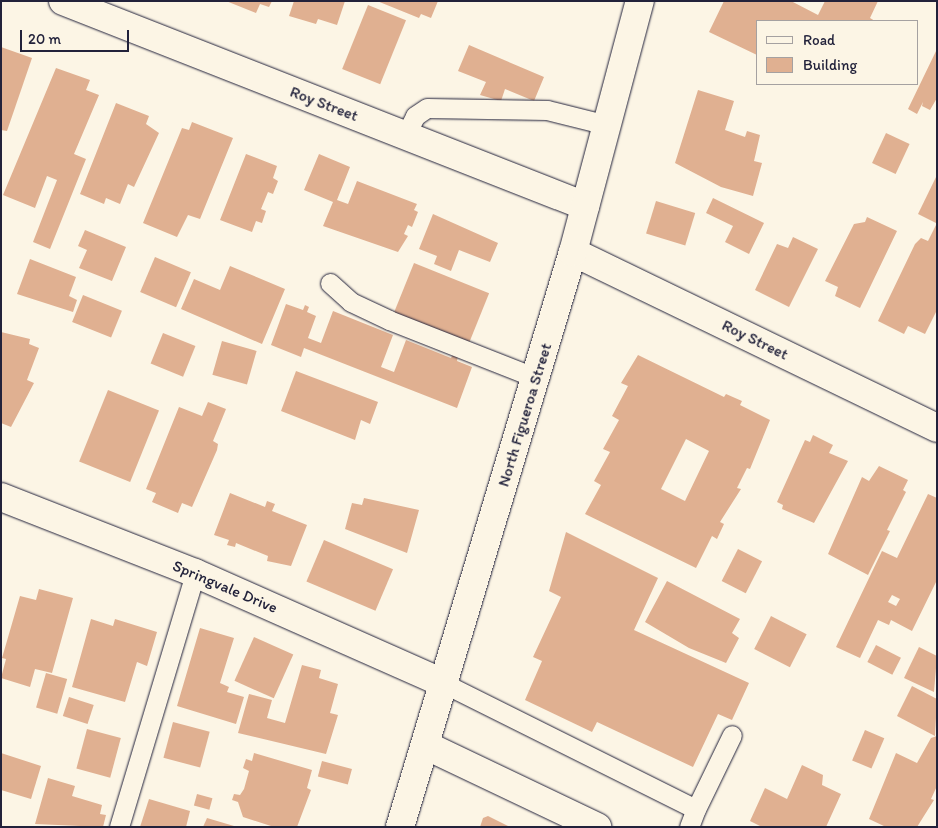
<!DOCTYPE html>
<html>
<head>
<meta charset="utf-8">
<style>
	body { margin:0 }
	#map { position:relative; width:938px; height:828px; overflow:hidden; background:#fcf5e5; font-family:Itim,sans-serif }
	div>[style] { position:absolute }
	.building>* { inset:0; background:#e0b091; transform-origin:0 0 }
	.roads { filter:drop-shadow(0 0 1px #22223b) drop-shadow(0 0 1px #22223b) }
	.service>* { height:19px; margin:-9.5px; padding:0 9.5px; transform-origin:9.5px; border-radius:9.5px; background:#fcf5e5 }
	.minor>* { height:28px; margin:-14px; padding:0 14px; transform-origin:14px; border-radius:14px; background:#fcf5e5 }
	.secondary>* { height:28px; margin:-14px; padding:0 14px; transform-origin:14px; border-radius:14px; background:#fcf5e5 }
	span { translate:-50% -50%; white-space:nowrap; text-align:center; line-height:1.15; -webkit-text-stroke:4px #fcf5e5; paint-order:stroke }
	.street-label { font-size:16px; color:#22223b }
	.frame { position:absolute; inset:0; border:2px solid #22223b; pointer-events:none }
	.legend { position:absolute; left:756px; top:20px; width:162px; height:65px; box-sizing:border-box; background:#fcf5e5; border:1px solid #a5a1a1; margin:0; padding:6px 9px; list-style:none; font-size:15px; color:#22223b }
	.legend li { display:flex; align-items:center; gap:10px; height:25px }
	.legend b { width:25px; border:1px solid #a5a1a1 }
	.scale { position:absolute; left:20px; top:30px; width:109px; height:22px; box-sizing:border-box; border:2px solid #22223b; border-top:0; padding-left:6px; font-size:15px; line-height:18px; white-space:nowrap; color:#22223b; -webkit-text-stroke:4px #fcf5e5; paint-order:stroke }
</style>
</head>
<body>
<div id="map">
	<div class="building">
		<div style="clip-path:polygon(226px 1px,272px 1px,269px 7px,260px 4px,256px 13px)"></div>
		<div style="clip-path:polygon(294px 1px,345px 1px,337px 25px,318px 19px,316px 24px,289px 16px)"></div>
		<div style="clip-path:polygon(377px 1px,438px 1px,431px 18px,421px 14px,419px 18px)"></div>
		<div style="clip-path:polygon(724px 1px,791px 1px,818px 15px,825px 1px,878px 1px,870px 18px,875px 21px,757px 21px,757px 55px,709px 32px)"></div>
		<div style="left:368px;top:5px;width:41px;height:69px;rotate:22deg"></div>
		<div style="clip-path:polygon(469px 45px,544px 77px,534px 101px,505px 89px,501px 101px,480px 95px,486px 82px,458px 71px)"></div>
		<div style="clip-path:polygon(1px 47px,32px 58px,7px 131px,1px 130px)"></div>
		<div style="clip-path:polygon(937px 49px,937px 98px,930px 110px,922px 106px,923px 102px,917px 114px,908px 109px)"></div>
		<div style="clip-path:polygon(56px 68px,90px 80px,86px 90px,99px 95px,74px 154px,86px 159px,50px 249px,33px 242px,57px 180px,47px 176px,35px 208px,3px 195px)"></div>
		<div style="clip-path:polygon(698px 90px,734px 101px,725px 130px,745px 137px,747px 131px,760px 135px,754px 161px,762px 163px,753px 196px,721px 187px,675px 163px)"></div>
		<div style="clip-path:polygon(116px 103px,149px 116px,146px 124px,159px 133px,134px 187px,128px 184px,120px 204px,106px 198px,104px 204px,80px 194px)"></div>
		<div style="clip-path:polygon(192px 122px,233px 138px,200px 219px,188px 215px,177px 237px,143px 223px,182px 128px,189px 130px)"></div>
		<div style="left:886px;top:133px;width:26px;height:33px;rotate:25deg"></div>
		<div style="clip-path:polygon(246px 154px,277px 166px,273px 178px,278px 181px,273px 194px,268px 192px,261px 209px,266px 211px,262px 223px,256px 221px,252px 232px,220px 220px)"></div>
		<div style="clip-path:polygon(319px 154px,350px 167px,337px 200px,348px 204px,357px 181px,417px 204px,414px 210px,418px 212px,412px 227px,408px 225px,404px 234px,408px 236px,398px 252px,323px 226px,333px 202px,304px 190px)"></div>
		<div style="clip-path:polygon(937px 175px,937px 221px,936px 223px,918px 214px)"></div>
		<div style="clip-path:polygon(713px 198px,764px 223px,749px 254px,725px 242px,733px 226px,706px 213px)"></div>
		<div style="left:656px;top:201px;width:41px;height:34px;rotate:17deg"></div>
		<div style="clip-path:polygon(433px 214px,498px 243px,490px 262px,459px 250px,451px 271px,434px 264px,437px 256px,419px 249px)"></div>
		<div style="clip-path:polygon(867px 217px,897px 231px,860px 308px,835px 296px,838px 287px,825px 281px,854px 224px,865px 222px)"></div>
		<div style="clip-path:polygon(937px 223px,937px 310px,925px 334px,908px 326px,904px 334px,878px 321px,915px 244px,921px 238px,928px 241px)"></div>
		<div style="clip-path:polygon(85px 230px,126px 247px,112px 281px,79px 268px,87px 250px,78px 246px)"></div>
		<div style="clip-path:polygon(793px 237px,818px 249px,789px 307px,755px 290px,777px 244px,788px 248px)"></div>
		<div style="left:155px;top:257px;width:39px;height:38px;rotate:23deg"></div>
		<div style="clip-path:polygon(30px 259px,76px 277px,69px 296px,77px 300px,73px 312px,17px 294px)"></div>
		<div style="left:414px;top:263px;width:81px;height:56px;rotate:22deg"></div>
		<div style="clip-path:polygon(230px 266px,285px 289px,262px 344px,181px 309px,194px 279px,220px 290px)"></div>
		<div style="left:83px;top:295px;width:42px;height:29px;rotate:22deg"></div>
		<div style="clip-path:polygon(286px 304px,303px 310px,305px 305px,309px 307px,307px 312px,316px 316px,308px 338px,321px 343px,333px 311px,393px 335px,381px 367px,394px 372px,406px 340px,451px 358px,453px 354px,458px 356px,457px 361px,472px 367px,457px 408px,304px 348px,301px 357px,271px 345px)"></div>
		<div style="clip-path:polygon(1px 332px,30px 339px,29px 344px,39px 348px,27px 380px,34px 383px,11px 427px,1px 423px)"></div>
		<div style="left:163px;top:333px;width:35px;height:33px;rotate:22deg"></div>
		<div style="left:222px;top:341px;width:36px;height:35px;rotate:16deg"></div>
		<div style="clip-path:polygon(evenodd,638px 355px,724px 397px,726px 394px,742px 401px,740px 405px,770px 420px,750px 469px,747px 468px,737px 488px,741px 489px,720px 522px,724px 524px,717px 539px,712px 536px,696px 568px,585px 514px,601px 485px,594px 481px,610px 452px,603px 449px,619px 420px,612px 416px,628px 386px,621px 383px,638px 355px,686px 439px,709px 451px,685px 501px,661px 489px,686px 439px)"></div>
		<div style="clip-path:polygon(296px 371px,378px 402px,370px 424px,361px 420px,355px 440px,281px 411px)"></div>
		<div style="left:108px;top:390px;width:55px;height:77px;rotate:22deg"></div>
		<div style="clip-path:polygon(208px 402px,226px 409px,213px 441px,218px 444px,217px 450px,192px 507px,182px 503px,178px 513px,152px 502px,156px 493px,146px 489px,179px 407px,202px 416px)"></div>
		<div style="clip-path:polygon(813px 435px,833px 445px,829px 453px,848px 461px,814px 523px,782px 509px,783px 505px,777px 502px,805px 440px,810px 442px)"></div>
		<div style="clip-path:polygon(879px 466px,908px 480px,903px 490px,906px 492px,887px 530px,890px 531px,868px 575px,828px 554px,862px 477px,869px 481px)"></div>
		<div style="clip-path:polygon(230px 493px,265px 507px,267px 501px,275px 504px,272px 511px,307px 525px,291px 566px,267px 561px,268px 556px,236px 543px,235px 547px,227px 545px,229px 540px,214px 535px)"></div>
		<div style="clip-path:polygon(evenodd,928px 494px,937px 498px,937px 580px,912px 631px,891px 620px,889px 625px,878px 620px,860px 658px,836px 647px,882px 551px,897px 558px,928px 494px,892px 595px,900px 599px,896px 606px,888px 602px,892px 595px)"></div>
		<div style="clip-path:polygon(364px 498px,419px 510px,407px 553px,345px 529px,352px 503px,362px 505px)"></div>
		<div style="clip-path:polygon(566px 532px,658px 578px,634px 630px,749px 683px,732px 720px,718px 714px,693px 767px,597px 722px,592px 732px,525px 700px,542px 661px,533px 657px,561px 597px,549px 591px)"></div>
		<div style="left:324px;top:540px;width:75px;height:45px;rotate:23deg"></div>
		<div style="left:738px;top:549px;width:27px;height:36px;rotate:27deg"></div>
		<div style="clip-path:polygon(667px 581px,740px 619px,732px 633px,739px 638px,726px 663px,689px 648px,645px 622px)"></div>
		<div style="clip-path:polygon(39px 589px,73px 598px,52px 673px,35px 669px,30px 687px,1px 678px,6px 659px,2px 658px,20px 596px,36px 600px)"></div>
		<div style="left:771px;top:616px;width:40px;height:37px;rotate:27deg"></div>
		<div style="clip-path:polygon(91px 619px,113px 626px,115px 619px,157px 632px,147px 666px,137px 662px,125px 702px,72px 687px)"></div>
		<div style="clip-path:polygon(200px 628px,234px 638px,220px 683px,229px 687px,227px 692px,244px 697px,236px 724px,177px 706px)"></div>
		<div style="left:254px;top:637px;width:43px;height:48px;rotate:24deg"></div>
		<div style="left:876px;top:645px;width:28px;height:19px;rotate:27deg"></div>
		<div style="clip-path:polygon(919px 647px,937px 656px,934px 692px,904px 678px)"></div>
		<div style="clip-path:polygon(302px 665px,321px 670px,319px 678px,338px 684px,330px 713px,338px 715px,326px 754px,238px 733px,249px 694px,272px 700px,267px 718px,285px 723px)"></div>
		<div style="left:46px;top:673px;width:22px;height:36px;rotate:16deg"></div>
		<div style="clip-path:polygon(912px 686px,937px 699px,935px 736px,897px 716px)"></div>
		<div style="left:69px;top:697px;width:26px;height:20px;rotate:18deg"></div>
		<div style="left:173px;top:722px;width:38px;height:37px;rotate:15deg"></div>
		<div style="left:87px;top:729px;width:35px;height:41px;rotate:15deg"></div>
		<div style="left:865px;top:730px;width:21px;height:33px;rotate:23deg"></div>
		<div style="clip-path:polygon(937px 736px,937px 786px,931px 799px,934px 800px,917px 827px,886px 827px,869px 819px,896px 753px,917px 763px,931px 738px)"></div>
		<div style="clip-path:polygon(1px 753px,41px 766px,31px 799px,1px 790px)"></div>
		<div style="clip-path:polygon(254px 753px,312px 770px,307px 788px,311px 790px,297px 827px,274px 827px,243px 817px,238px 802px,232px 800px,234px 794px,240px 795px,244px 789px,249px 771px,243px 768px,246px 759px,252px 761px)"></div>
		<div style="left:322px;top:761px;width:31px;height:16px;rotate:15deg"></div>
		<div style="clip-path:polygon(802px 765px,823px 775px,822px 785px,841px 794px,826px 827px,762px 827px,750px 821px,765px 788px,787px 799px)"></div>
		<div style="clip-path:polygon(48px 778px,75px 786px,72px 796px,102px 805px,100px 814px,106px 815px,103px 827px,35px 824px)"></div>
		<div style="left:197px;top:794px;width:16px;height:12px;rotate:15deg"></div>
		<div style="clip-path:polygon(149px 799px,190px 811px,186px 827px,140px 827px)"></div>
		<div style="clip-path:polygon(488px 816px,510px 827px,480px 827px,483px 818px)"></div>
		<div style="clip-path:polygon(207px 818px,234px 826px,234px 827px,203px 827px)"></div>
	</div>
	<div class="roads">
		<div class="service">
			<div style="left:405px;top:136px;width:22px;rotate:-63deg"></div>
			<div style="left:415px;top:116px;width:14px;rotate:-34deg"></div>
			<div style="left:427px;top:108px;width:120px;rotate:1deg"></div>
			<div style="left:547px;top:110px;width:62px;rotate:14deg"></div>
			<div style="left:330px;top:283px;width:28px;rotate:42deg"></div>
			<div style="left:351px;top:302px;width:42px;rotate:25.3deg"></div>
			<div style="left:389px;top:320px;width:158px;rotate:21.5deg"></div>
			<div style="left:445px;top:684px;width:280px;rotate:26.5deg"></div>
			<div style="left:696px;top:809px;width:82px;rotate:-64.1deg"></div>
			<div style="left:119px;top:827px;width:265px;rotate:-73.3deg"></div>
			<div style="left:689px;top:827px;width:19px;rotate:-69deg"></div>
		</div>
		<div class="minor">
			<div style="left:63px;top:1px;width:561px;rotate:21.44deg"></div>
			<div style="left:573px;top:252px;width:404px;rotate:25.8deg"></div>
			<div style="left:1px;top:497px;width:208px;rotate:21.4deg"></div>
			<div style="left:195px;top:573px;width:274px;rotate:23.9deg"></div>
			<div style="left:425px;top:745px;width:191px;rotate:25.5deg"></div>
		</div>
		<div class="secondary">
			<div style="left:400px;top:827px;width:600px;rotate:-73.26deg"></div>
			<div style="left:573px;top:252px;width:260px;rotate:-75.1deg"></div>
		</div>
	</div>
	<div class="street-label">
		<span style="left:324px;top:104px;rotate:21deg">Roy Street</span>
		<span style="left:755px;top:340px;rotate:26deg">Roy Street</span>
		<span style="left:525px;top:415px;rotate:-73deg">North Figueroa Street</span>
		<span style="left:225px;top:587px;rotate:23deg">Springvale Drive</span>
	</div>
	<div class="frame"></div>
	<ul class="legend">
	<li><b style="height:6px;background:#fcf5e5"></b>Road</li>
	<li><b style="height:14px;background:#e0b091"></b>Building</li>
	</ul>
	<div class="scale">20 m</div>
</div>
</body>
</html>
